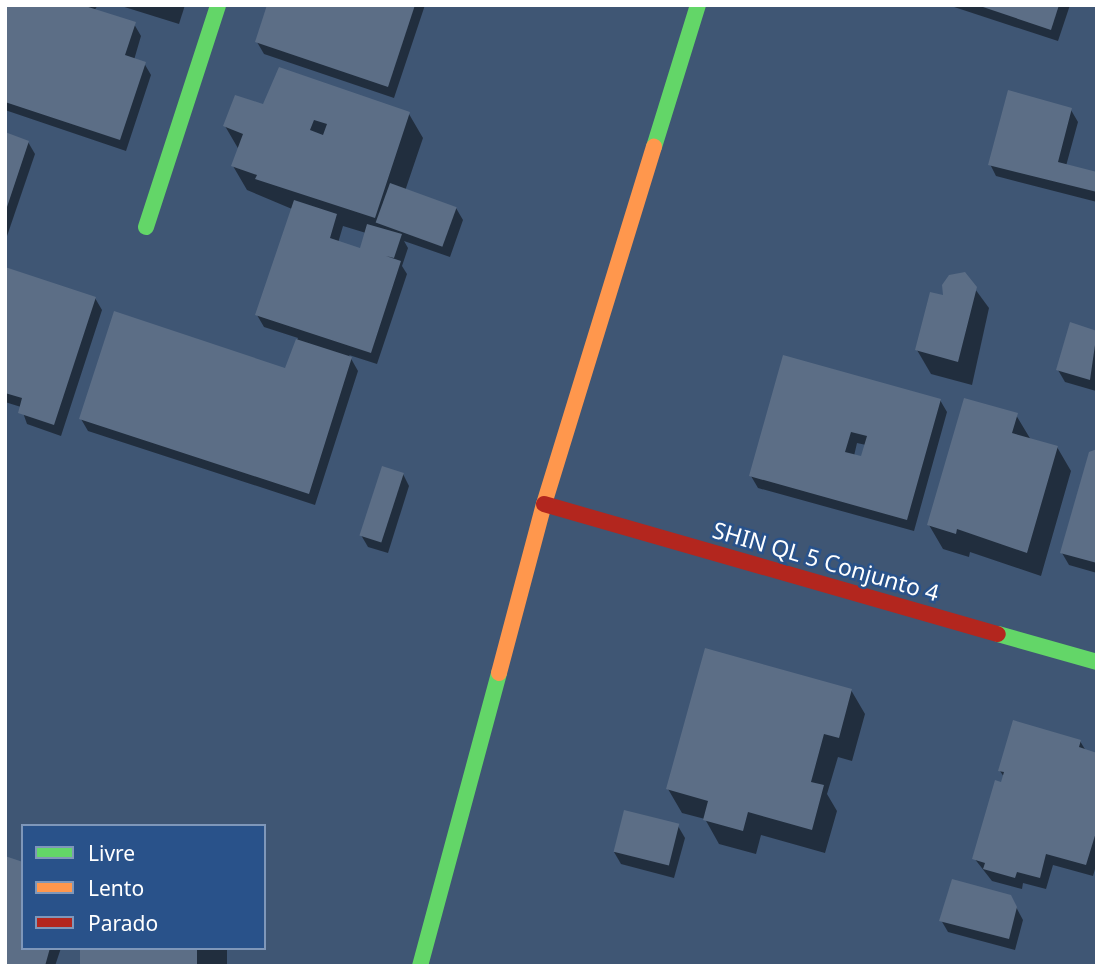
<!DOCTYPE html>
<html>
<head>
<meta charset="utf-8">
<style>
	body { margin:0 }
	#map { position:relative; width:1102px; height:971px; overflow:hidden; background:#3f5674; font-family:"Noto Sans",sans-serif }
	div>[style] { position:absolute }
	.shadow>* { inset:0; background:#0007; transform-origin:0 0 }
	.building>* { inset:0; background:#5c6e86; transform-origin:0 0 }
	.fast>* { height:16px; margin:-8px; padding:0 8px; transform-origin:8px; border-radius:8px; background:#63d668 }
	.slow>* { height:16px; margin:-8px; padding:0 8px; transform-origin:8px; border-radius:8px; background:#ff974d }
	.jam>* { height:16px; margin:-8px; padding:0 8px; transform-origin:8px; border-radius:8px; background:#b3261e }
	span { translate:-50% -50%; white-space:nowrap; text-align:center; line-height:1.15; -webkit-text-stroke:5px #29528a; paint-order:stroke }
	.street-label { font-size:23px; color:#fff }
	.frame { position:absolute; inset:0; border:7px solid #fff; pointer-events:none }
	.legend { position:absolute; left:21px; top:824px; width:245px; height:126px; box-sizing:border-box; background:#29528a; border:2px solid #7f97b9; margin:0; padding:9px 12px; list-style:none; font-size:21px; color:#fff }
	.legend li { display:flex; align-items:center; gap:14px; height:35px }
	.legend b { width:35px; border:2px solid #7f97b9 }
</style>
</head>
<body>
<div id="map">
	<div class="shadow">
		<div style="clip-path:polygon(78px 5px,98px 5px,94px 11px,134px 24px,141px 36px,134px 60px,144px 63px,151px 75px,126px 151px,5px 110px,5px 64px)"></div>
		<div style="clip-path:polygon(118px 5px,185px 5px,179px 24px)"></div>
		<div style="clip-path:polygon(269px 5px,425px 5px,394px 98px,264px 54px,257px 42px)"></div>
		<div style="clip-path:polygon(948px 5px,1070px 5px,1058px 41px)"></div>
		<div style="clip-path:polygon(evenodd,264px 106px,409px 114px,423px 138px,405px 191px,456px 208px,463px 220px,450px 257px,404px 241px,408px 248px,402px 266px,407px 274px,377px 364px,349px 355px,358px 371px,315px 505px,88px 431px,81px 419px,286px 370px,298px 338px,264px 327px,257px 315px,292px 209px,247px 190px,233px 166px,239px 150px,225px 126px,264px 106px,343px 226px,366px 233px,361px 250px,338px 243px,343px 226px)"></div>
		<div style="clip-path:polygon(1071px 110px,1078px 122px,1066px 166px,1097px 174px,1097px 202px,996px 176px,990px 164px)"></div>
		<div style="clip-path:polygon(5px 134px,28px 142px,35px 154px,6px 239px)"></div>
		<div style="clip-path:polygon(5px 269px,95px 298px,102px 310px,61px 436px,27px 424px,21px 407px,5px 402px)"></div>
		<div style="clip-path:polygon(964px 274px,989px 308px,972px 385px,931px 374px,917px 350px,945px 297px)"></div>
		<div style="clip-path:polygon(1097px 332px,1096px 391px,1065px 382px,1058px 370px)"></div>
		<div style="clip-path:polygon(evenodd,784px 357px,940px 400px,947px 412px,914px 531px,758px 488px,751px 476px,784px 357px,857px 443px,866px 445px,862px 459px,854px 456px,857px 443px)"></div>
		<div style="clip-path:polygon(1016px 415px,1031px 440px,1057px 447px,1071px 471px,1041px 576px,970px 552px,969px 557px,943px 549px,929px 525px)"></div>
		<div style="clip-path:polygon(1097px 452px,1097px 573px,1069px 565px,1062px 553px)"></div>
		<div style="clip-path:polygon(403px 474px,409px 486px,388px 553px,368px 547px,361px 535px)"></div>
		<div style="clip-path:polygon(851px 690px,865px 714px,852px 761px,838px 757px,827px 794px,837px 811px,825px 853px,761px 835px,756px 854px,719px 844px,705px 819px,682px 813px,668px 789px)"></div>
		<div style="clip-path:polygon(1080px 741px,1086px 751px,1097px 755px,1097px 862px,1093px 876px,1053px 865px,1046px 889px,1023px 883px,1022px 889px,992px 881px,974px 858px,1004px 777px,1000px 771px)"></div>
		<div style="clip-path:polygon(678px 826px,685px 838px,674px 878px,621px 864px,614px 852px)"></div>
		<div style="clip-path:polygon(1010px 896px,1023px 920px,1015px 950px,948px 932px,941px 920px)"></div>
		<div style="clip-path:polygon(23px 948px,61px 948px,55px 966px,5px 966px)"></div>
		<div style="left:82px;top:948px;width:145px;height:19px"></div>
	</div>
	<div class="building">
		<div style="clip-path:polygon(5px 5px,82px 5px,136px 22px,125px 55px,146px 62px,120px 140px,5px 102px)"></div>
		<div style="clip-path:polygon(267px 5px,415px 5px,388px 87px,255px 42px)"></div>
		<div style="clip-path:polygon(977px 5px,1059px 5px,1051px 30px)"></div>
		<div style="clip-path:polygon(evenodd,279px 67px,410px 112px,375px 218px,255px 179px,257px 175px,231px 166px,243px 134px,223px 126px,235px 95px,263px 104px,279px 67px,314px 120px,327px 124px,323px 135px,310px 130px,314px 120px)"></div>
		<div style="clip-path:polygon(1008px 90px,1072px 108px,1058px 162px,1097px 172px,1097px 192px,988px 165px)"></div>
		<div style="clip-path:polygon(5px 132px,29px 141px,6px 210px,5px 210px)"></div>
		<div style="left:390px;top:183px;width:71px;height:42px;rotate:20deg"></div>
		<div style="clip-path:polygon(294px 200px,337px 214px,330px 238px,360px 248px,367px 224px,402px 234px,394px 258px,386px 256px,401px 261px,371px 353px,255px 315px)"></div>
		<div style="clip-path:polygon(5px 267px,96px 297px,54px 425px,18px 413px,22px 398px,5px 393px)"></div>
		<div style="clip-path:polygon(965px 272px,977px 287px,958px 362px,915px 350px,930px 292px,943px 295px,942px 285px,949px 275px)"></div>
		<div style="clip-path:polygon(114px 311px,285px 368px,296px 339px,352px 357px,309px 494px,79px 419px)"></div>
		<div style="clip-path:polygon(1070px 322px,1097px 331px,1090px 380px,1056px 370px)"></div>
		<div style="clip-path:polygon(evenodd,783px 355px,941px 399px,907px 520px,749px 476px,783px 355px,851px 432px,867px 436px,861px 456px,845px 452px,851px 432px)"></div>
		<div style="clip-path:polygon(964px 398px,1018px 413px,1012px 433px,1058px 446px,1027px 553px,957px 529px,956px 534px,927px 525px)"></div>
		<div style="clip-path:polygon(1097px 449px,1097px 563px,1060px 553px,1089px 452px)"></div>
		<div style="left:382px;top:466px;width:23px;height:73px;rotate:18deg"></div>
		<div style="clip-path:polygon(705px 648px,852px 689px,839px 738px,824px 734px,811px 782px,824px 785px,812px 830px,748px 812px,743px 831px,703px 820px,708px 801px,666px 789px)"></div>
		<div style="clip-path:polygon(1013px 720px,1081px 740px,1079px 747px,1097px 753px,1097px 829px,1086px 865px,1046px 854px,1040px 878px,1017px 872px,1015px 878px,983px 869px,985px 863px,972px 859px,995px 780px,1001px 782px,1004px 772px,998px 771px)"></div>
		<div style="left:624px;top:810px;width:57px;height:43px;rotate:14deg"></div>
		<div style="clip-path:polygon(5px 856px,23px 862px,23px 948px,50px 948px,45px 966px,5px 966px)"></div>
		<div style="clip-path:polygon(952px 879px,1011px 895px,1017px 907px,1009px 939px,939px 921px)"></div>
		<div style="left:80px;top:948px;width:117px;height:19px"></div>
	</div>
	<div class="fast">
		<div style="left:654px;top:147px;width:149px;rotate:-72.8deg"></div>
		<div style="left:146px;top:227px;width:233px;rotate:-72deg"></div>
		<div style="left:998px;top:634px;width:103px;rotate:15.8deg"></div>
		<div style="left:420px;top:966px;width:303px;rotate:-74.9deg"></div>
	</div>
	<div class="slow">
		<div style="left:499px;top:673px;width:175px;rotate:-75.1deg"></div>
		<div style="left:544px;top:504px;width:374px;rotate:-72.9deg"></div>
	</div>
	<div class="jam">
		<div style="left:544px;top:504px;width:472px;rotate:16deg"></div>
	</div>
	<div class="street-label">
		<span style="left:826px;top:561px;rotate:16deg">SHIN QL 5 Conjunto 4</span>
	</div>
	<div class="frame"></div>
	<ul class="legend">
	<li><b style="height:9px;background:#63d668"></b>Livre</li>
	<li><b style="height:9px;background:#ff974d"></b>Lento</li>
	<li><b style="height:9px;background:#b3261e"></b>Parado</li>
	</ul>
</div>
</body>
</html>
